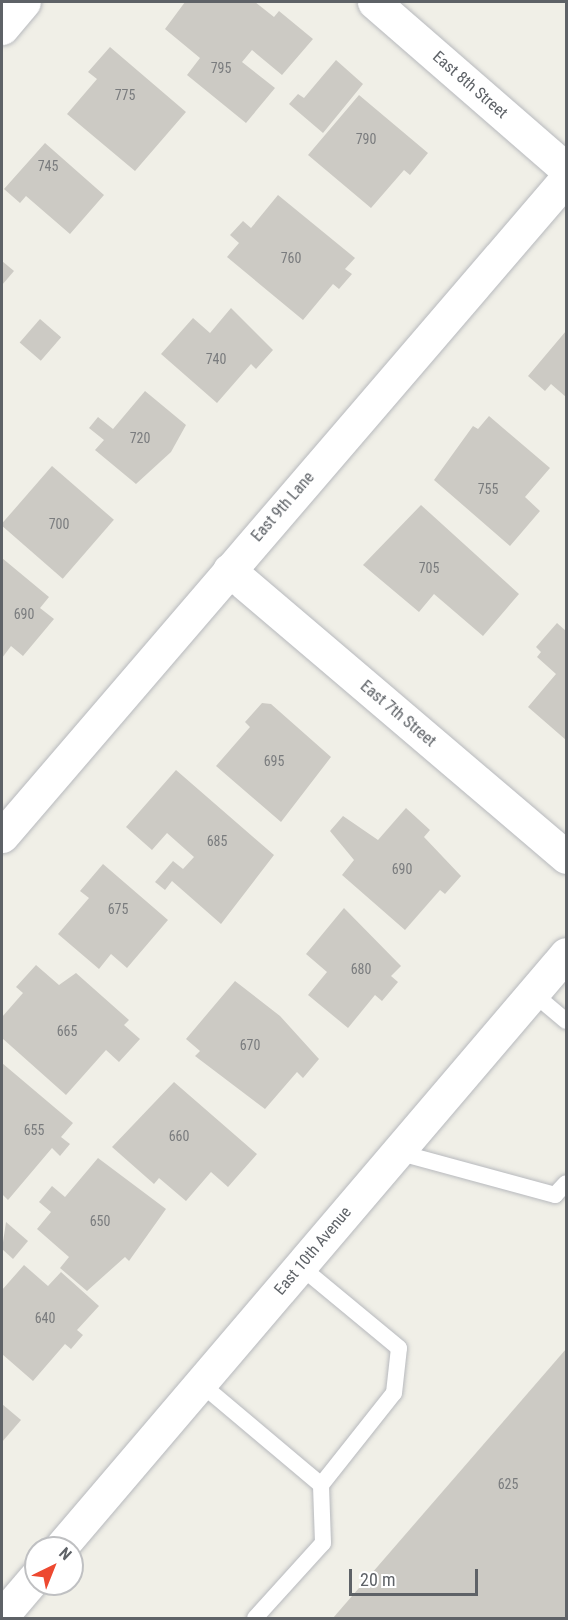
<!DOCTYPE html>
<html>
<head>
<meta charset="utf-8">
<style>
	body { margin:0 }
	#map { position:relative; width:568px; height:1620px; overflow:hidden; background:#f0efe7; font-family:"Roboto Condensed",sans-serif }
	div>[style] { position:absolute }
	.building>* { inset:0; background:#cccac4; transform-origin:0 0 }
	.roads { filter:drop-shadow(0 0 2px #b7b9bd) drop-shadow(0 0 2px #b7b9bd) }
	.service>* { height:16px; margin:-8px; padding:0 8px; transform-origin:8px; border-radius:8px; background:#fff }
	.minor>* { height:33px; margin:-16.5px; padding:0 16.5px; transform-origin:16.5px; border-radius:16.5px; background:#fff }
	.tertiary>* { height:33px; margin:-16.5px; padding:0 16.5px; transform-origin:16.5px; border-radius:16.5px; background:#fff }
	span { translate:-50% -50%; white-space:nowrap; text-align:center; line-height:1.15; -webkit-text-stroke:5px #fff; paint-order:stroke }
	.number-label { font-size:14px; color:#7a7c7e }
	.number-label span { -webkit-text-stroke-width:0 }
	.street-label { font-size:16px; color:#5e6267 }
	.frame { position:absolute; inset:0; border:3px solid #5e6267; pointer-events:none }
	.north { position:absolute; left:24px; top:1536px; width:60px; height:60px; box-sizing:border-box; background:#fff; border:2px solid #bfc0c2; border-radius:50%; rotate:43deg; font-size:16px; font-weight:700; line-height:24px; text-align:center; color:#5e6267 }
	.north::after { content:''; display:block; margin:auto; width:21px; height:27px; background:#ed4930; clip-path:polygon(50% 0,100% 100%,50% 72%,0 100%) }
	.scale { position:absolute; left:349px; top:1569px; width:129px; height:27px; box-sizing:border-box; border:3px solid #5e6267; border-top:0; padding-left:8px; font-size:18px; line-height:21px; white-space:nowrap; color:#5e6267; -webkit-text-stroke:4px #fff; paint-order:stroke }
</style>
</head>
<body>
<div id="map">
	<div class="building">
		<div style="clip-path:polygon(185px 2px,255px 2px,274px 17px,279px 11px,313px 39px,282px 75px,252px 50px,242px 62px,275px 88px,246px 123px,187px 75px,200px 58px,165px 29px)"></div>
		<div style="clip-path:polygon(110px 47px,186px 112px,135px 171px,67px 114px,97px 79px,88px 72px)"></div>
		<div style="clip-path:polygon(336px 60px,363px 84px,323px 133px,289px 104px,298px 94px,304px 98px)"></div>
		<div style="clip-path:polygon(359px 95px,428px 153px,410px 175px,404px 170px,371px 208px,308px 155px)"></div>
		<div style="clip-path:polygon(45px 143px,104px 195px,70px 234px,26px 196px,20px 203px,4px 189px)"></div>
		<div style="clip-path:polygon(278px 195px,355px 258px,345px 269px,352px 274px,339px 289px,333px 284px,303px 320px,227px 257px,239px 243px,230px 235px,243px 221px,251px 228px)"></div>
		<div style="clip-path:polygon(2px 261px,14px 271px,2px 285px)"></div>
		<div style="clip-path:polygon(231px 308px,273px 350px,256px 369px,251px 364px,217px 403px,161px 354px,193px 318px,210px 333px)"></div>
		<div style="left:40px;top:319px;width:28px;height:31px;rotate:41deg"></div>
		<div style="clip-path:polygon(566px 331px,566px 397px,551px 384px,545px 391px,528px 376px)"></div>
		<div style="clip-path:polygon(145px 391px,186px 425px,171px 452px,136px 484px,95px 450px,104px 440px,89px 428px,98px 417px,113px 429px)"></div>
		<div style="clip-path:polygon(489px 416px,550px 468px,525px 497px,540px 511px,510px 546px,434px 480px,473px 426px,478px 429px)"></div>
		<div style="left:52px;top:466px;width:82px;height:78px;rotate:41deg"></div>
		<div style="clip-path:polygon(421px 505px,519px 594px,483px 636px,434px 594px,419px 612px,363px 565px)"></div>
		<div style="clip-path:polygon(2px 558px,49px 597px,40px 608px,54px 619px,23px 656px,11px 646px,2px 658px)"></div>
		<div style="clip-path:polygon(557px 623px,566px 631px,566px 740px,528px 707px,556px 674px,537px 657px,541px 652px,536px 647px)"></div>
		<div style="clip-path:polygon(262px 703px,271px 704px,331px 757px,281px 822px,216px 766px,250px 727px,245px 722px)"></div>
		<div style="clip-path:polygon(176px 770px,274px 855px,221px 924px,172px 881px,165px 890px,155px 882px,173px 861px,183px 869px,194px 857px,167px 833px,152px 850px,126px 827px)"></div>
		<div style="clip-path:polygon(406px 808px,430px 830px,424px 837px,461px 876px,445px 894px,440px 890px,405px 930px,342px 875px,354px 860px,330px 831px,343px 816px,378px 840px)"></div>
		<div style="clip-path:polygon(103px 864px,168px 920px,127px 968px,111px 954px,99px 969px,58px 934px,89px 898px,80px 891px)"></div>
		<div style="clip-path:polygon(344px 908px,401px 966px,391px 976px,398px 982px,382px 1001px,375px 995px,348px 1028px,308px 995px,327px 972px,306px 954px)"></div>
		<div style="clip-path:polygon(36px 965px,59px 985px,76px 973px,129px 1020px,124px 1025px,140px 1039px,119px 1062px,106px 1050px,66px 1095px,2px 1038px,2px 1017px,23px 993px,16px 987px)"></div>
		<div style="clip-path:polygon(235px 981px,280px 1016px,319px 1059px,303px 1078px,297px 1072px,265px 1109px,195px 1056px,200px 1051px,186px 1039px)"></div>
		<div style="clip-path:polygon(2px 1063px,73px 1123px,61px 1137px,70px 1144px,60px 1156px,52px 1148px,8px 1200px,2px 1194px)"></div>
		<div style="clip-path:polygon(174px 1082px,257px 1154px,228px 1187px,211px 1172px,186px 1201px,159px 1178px,154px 1184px,112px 1147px)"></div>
		<div style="clip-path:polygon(98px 1158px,166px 1209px,129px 1261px,125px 1257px,87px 1291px,60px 1268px,69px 1257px,37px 1229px,51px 1212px,39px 1202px,52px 1186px,65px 1197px)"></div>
		<div style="clip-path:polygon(6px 1222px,28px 1241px,13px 1259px,2px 1249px)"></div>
		<div style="clip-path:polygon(24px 1265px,48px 1286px,61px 1272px,99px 1306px,77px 1330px,83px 1335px,71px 1349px,65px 1344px,33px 1381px,2px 1354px,2px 1290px)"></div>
		<div style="clip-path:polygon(566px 1349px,566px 1618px,333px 1618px)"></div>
		<div style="clip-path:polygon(2px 1404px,21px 1420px,2px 1442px)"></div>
	</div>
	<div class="roads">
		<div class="service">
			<div style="left:533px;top:993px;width:43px;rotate:40.3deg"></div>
			<div style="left:397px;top:1152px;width:164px;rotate:15.2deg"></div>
			<div style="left:555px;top:1195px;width:16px;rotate:-47deg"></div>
			<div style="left:200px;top:1383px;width:158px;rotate:40.1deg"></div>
			<div style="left:255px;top:1618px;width:101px;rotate:-47.8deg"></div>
			<div style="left:323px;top:1543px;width:58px;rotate:-92deg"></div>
			<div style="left:321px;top:1485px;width:117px;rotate:-51.6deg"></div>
			<div style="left:394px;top:1393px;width:45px;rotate:-83.7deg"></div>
			<div style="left:399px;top:1348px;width:129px;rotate:-140.4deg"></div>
		</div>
		<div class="minor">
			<div style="left:374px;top:2px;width:254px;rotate:41deg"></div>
			<div style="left:2px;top:28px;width:34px;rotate:-50deg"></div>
			<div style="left:229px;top:570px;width:443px;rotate:40.4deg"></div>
			<div style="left:2px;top:836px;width:866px;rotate:-49.36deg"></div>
		</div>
		<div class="tertiary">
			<div style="left:60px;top:1548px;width:780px;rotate:-49.57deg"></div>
			<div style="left:2px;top:1616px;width:52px;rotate:-49.6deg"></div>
		</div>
	</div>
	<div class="number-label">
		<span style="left:221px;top:68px">795</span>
		<span style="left:125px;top:95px">775</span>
		<span style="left:366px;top:139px">790</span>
		<span style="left:48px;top:166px">745</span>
		<span style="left:291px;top:258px">760</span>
		<span style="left:216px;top:359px">740</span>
		<span style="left:140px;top:438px">720</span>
		<span style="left:488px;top:489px">755</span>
		<span style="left:59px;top:524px">700</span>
		<span style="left:429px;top:568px">705</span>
		<span style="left:24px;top:614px">690</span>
		<span style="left:274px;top:761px">695</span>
		<span style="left:217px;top:841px">685</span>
		<span style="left:402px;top:869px">690</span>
		<span style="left:118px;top:909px">675</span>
		<span style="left:361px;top:969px">680</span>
		<span style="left:67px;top:1031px">665</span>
		<span style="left:250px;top:1045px">670</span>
		<span style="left:34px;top:1130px">655</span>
		<span style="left:179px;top:1136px">660</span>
		<span style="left:100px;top:1221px">650</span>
		<span style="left:45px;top:1318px">640</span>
		<span style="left:508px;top:1484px">625</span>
	</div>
	<div class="street-label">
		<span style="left:470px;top:85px;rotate:41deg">East 8th Street</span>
		<span style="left:283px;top:507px;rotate:-49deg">East 9th Lane</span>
		<span style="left:398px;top:714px;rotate:40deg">East 7th Street</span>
		<span style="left:313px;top:1251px;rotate:-50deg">East 10th Avenue</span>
	</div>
	<div class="frame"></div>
	<div class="north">N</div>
	<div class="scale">20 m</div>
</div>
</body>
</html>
